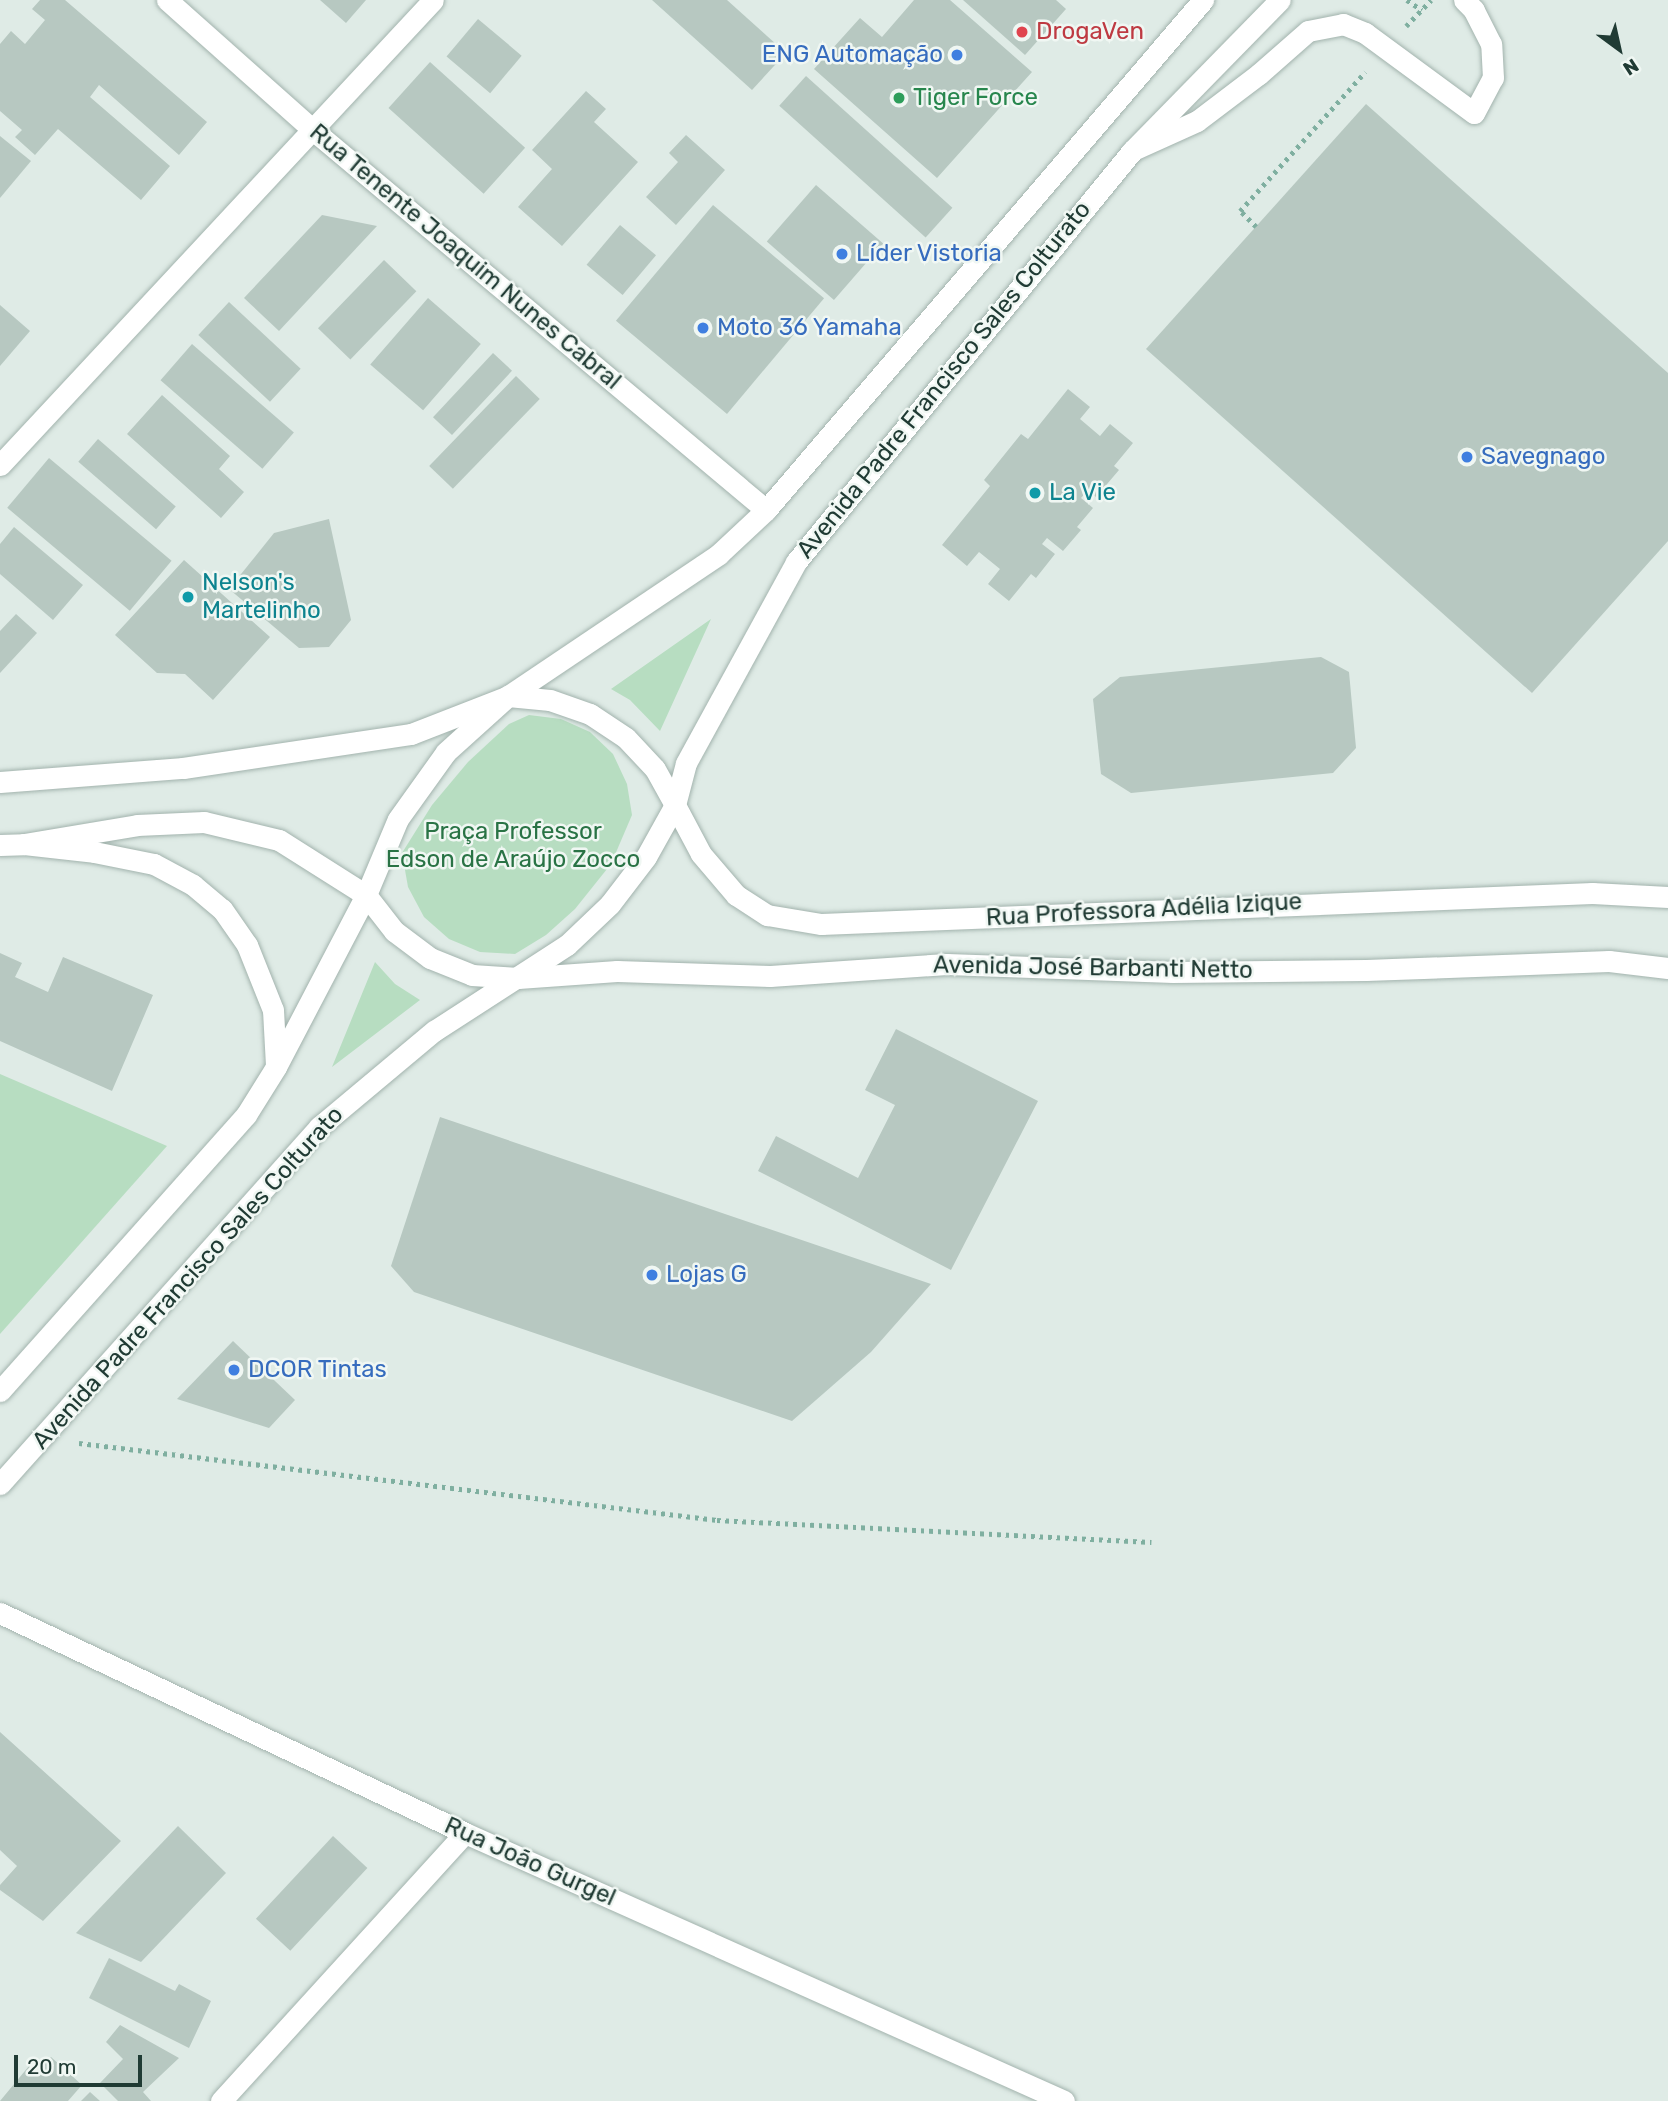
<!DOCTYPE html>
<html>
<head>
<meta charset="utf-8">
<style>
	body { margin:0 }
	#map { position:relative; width:1668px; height:2101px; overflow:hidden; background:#dfebe6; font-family:Rubik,sans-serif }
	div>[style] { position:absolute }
	.green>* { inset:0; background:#b7ddc1 }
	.building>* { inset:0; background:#b7c8c1; transform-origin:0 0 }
	.path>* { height:4.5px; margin-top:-2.25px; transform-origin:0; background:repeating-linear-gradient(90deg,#7fafa0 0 3.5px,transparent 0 8.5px) }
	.roads { filter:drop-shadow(0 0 2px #a2b3ad) drop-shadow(0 0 2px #a2b3ad) }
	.service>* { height:21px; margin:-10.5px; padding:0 10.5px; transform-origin:10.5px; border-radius:10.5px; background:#fff }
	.minor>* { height:21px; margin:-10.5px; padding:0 10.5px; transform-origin:10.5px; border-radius:10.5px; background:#fff }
	.tertiary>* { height:21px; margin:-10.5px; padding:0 10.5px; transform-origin:10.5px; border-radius:10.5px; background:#fff }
	.secondary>* { height:21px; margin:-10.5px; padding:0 10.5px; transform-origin:10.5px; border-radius:10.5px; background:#fff }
	.dots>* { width:19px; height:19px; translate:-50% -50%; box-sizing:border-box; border:4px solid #f0f7f3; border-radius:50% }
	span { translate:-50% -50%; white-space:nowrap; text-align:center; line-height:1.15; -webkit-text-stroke:5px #f0f7f3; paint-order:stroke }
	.health-label { font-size:24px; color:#be3a42 }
	.left { translate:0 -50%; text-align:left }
	.shop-label { font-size:24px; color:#366cbe }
	.right { translate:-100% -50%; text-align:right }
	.leisure-label { font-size:24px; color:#27864d }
	.street-label { font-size:24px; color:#203b34 }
	.culture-label { font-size:24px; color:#0d838f }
	.park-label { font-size:24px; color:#297345 }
	.north { position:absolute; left:1584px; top:14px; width:70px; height:70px; -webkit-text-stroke:5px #f0f7f3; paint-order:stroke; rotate:147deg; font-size:19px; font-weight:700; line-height:28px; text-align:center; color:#203b34 }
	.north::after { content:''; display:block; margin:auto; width:24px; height:32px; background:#203b34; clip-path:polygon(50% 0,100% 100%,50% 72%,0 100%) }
	.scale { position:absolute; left:14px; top:2055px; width:128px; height:32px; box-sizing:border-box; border:4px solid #203b34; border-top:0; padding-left:9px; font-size:21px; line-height:24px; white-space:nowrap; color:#203b34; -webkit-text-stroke:5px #f0f7f3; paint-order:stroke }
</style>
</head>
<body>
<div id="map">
	<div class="green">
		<div style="clip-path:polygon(711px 619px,660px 731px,630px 700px,611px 689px)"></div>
		<div style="clip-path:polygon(529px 715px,561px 719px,590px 732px,613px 754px,627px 784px,632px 815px,611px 864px,575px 909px,546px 935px,515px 954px,480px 952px,449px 939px,424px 917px,408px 887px,402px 853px,432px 805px,468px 762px,509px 724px)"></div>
		<div style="clip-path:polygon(375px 962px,395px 984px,420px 1000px,332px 1067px)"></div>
		<div style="clip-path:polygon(0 1074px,167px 1146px,0 1334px)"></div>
	</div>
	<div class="building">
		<div style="clip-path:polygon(40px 0,65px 0,207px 122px,179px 155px,99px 85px,90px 97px,170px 166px,141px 200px,58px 129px,35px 155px,15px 137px,22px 130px,0 111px,0 44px,11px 31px,25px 44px,45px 20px,32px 9px)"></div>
		<div style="clip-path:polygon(320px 0,366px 0,346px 23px)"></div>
		<div style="clip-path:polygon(652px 0,727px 0,786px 53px,752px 90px)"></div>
		<div style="clip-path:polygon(914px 0,950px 0,1032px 72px,937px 178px,814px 69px,860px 18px,882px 37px)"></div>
		<div style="clip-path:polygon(963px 0,1056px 0,1066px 9px,1025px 55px)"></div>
		<div style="left:478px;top:19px;width:57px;height:49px;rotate:40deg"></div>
		<div style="left:430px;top:62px;width:128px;height:62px;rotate:42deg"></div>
		<div style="left:806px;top:76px;width:197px;height:40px;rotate:42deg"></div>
		<div style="clip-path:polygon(586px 91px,606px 109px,594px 122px,638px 162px,562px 246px,518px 207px,552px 169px,532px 150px)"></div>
		<div style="clip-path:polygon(1366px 104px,1668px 373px,1668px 541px,1532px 693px,1146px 349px)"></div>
		<div style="clip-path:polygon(686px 135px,725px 170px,676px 225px,646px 197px,678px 162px,669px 153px)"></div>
		<div style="clip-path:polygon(0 136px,31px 161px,0 198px)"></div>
		<div style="left:816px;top:185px;width:89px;height:75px;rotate:41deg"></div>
		<div style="left:713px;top:205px;width:145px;height:151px;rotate:40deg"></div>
		<div style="clip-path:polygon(322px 215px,377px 226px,279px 331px,244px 298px)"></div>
		<div style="left:620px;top:225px;width:47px;height:52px;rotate:40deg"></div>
		<div style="left:384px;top:260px;width:45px;height:95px;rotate:44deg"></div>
		<div style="left:428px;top:298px;width:70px;height:88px;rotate:41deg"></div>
		<div style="left:229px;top:302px;width:98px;height:45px;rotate:43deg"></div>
		<div style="clip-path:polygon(0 305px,30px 331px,0 366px)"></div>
		<div style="left:192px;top:344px;width:135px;height:48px;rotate:41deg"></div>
		<div style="left:493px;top:353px;width:26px;height:88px;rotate:43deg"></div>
		<div style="left:516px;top:376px;width:33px;height:125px;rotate:44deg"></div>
		<div style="clip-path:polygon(1068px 389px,1090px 407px,1080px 419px,1100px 436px,1110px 424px,1133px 443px,1114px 466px,1119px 470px,1096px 497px,1088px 490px,1081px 498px,1093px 508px,1077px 527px,1081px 530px,1063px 551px,1047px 538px,1042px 544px,1055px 554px,1036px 578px,1031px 574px,1009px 601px,988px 584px,1000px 569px,979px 552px,967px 566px,942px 545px,990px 486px,984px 480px,1021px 434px,1028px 439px)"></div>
		<div style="clip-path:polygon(162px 395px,230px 456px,219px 469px,244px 492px,221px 518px,127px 434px)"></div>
		<div style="left:98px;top:439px;width:103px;height:30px;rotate:41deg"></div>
		<div style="left:49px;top:458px;width:160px;height:65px;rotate:40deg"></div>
		<div style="clip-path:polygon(329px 519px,351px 620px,329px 647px,299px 648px,229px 589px,274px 533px)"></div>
		<div style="clip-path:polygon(14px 527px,83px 585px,53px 620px,0 574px,0 544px)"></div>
		<div style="clip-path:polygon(184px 560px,270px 637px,213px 700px,185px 674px,157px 673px,115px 635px)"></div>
		<div style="clip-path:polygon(16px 614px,37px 633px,0 673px,0 631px)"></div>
		<div style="clip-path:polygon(1321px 657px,1349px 672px,1356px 748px,1333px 773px,1131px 793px,1101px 774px,1093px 699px,1120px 677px)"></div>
		<div style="clip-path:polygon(0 953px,22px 963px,15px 977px,48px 992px,63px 957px,153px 995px,112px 1091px,0 1041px)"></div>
		<div style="clip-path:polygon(896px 1029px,1038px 1101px,951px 1270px,758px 1171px,776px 1136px,858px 1178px,895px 1105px,865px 1090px)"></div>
		<div style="clip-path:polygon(440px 1117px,931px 1284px,871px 1352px,792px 1421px,414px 1292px,391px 1266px)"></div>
		<div style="clip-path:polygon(233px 1341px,295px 1400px,269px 1428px,177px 1399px)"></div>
		<div style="clip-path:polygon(0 1732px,121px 1841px,43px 1921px,0 1890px,0 1885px,17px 1866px,0 1850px)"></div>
		<div style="clip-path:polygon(178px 1826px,226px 1873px,141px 1962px,76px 1933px)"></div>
		<div style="left:333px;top:1836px;width:47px;height:113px;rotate:43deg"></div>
		<div style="clip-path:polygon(109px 1958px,175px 1991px,179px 1984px,211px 2001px,189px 2048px,89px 1998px)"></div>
		<div style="clip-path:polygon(120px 2025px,179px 2058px,143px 2092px,151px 2101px,118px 2101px,100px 2083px,123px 2059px,106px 2042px)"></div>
		<div style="clip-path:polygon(51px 2057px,82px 2085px,68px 2101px,0 2101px,29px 2066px,37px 2072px)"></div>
		<div style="clip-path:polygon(90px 2092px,100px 2101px,81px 2101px)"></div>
	</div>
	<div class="path">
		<div style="left:1407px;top:0;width:18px;rotate:34deg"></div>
		<div style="left:1406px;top:26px;width:36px;rotate:-46deg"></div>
		<div style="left:1256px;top:227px;width:23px;rotate:-135deg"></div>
		<div style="left:1240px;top:211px;width:187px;rotate:-48deg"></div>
		<div style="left:79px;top:1443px;width:643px;rotate:6.88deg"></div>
		<div style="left:717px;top:1520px;width:435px;rotate:2.9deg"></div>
	</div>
	<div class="roads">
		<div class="service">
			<div style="left:1133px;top:150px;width:70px;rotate:-24.4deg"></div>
			<div style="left:1197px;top:121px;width:78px;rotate:-37.2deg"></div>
			<div style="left:1259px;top:74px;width:65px;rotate:-41.3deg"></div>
			<div style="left:1308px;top:31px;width:36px;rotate:-11deg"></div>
			<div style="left:1343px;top:24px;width:24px;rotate:22deg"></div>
			<div style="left:1365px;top:33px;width:135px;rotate:36.3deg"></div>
			<div style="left:1474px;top:113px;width:40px;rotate:-62deg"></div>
			<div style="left:1493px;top:78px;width:34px;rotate:-93deg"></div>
			<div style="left:1491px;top:44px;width:38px;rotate:-117deg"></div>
			<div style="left:1474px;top:10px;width:14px;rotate:-135deg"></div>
		</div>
		<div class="minor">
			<div style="left:167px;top:0;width:195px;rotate:41.7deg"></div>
			<div style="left:313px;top:130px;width:591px;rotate:39.99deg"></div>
			<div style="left:0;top:465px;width:635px;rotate:-47.04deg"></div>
			<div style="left:0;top:1613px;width:514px;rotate:25.32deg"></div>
			<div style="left:465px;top:1833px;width:656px;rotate:24.1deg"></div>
			<div style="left:221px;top:2101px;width:362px;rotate:-47.7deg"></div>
		</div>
		<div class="tertiary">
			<div style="left:0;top:782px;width:184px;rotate:-4.4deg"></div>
			<div style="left:183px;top:768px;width:231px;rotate:-8.5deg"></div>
			<div style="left:411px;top:734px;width:102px;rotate:-21.3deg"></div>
			<div style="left:675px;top:805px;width:55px;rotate:62deg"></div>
			<div style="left:701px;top:854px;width:54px;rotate:49.5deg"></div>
			<div style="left:736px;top:895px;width:37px;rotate:33deg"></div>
			<div style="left:767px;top:915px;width:55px;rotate:9.5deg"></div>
			<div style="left:821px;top:924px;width:772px;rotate:-2.3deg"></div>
			<div style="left:1592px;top:893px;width:76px;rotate:3deg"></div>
			<div style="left:0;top:845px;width:24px;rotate:-2deg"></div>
			<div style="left:24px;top:844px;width:115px;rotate:-9.5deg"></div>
			<div style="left:137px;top:825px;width:67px;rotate:-2.6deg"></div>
			<div style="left:204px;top:822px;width:77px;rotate:13.5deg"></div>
			<div style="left:279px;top:840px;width:103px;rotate:32.3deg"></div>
			<div style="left:518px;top:978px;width:99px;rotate:-4deg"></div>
			<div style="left:617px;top:971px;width:153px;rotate:1.9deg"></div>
			<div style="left:770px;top:976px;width:177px;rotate:-3.9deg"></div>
			<div style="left:947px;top:964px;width:226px;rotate:2deg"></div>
			<div style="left:1173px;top:972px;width:193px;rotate:-0.6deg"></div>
			<div style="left:1366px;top:970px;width:243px;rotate:-2.1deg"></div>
			<div style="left:1609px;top:961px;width:59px;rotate:6.8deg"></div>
		</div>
		<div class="secondary">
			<div style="left:508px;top:696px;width:42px;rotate:5.4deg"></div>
			<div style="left:550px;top:700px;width:42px;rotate:19.3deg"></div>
			<div style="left:590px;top:714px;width:43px;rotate:33.7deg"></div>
			<div style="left:626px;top:738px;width:42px;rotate:46.9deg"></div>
			<div style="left:655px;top:769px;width:41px;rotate:60.9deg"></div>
			<div style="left:24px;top:844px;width:70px;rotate:6.5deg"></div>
			<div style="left:94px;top:852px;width:61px;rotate:11.3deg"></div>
			<div style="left:154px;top:864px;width:44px;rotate:28.3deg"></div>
			<div style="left:193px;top:885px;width:38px;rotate:40deg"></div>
			<div style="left:222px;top:909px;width:44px;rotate:55.2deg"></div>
			<div style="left:247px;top:945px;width:70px;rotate:68.2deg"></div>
			<div style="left:273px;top:1010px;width:56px;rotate:86.9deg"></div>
			<div style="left:366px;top:895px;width:46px;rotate:52.1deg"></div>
			<div style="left:394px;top:931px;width:45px;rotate:36.9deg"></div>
			<div style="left:430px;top:958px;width:45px;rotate:22deg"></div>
			<div style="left:472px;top:975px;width:46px;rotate:3.7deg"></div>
			<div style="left:0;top:1391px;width:370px;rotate:-48.3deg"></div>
			<div style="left:246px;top:1115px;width:57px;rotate:-58deg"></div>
			<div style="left:276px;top:1067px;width:194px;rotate:-62.4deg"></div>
			<div style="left:366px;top:895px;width:82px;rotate:-67.2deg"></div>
			<div style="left:398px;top:819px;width:82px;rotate:-54.4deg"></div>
			<div style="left:446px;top:752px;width:84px;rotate:-42.1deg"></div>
			<div style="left:508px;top:696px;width:254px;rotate:-33.9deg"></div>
			<div style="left:719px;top:554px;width:64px;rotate:-43.1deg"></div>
			<div style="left:766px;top:510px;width:672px;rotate:-49.41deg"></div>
			<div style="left:0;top:1484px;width:479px;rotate:-48.2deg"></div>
			<div style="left:319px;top:1127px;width:150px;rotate:-39.9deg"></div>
			<div style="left:434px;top:1031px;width:158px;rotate:-32.9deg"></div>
			<div style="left:567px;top:945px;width:59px;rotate:-43.6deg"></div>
			<div style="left:610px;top:904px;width:59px;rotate:-52.5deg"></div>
			<div style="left:646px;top:857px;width:60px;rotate:-60.9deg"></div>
			<div style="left:675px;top:805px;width:43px;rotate:-75.3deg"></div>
			<div style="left:686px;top:763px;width:229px;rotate:-61.3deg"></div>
			<div style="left:796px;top:562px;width:531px;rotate:-50.73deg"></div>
			<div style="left:1132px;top:151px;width:211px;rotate:-45.6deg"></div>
		</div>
	</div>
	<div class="dots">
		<div style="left:1022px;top:32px;background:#e0444e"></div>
		<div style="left:957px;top:55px;background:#3f7fe0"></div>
		<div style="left:899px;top:98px;background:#2e9e5b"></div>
		<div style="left:842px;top:254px;background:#3f7fe0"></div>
		<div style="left:703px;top:328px;background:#3f7fe0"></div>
		<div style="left:1467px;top:457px;background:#3f7fe0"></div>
		<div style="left:1035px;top:493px;background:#0f9aa8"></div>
		<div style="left:188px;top:597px;background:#0f9aa8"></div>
		<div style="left:652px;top:1275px;background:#3f7fe0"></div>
		<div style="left:234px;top:1370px;background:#3f7fe0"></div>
	</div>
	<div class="health-label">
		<span class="left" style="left:1036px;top:32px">DrogaVen</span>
	</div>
	<div class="shop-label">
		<span class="right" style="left:943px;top:55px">ENG Automação</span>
		<span class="left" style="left:856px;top:254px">Líder Vistoria</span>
		<span class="left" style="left:717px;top:328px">Moto 36 Yamaha</span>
		<span class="left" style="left:1481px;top:457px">Savegnago</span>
		<span class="left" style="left:666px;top:1275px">Lojas G</span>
		<span class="left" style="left:248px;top:1370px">DCOR Tintas</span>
	</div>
	<div class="leisure-label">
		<span class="left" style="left:913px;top:98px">Tiger Force</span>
	</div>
	<div class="street-label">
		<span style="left:465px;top:257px;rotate:40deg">Rua Tenente Joaquim Nunes Cabral</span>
		<span style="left:944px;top:380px;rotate:-51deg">Avenida Padre Francisco Sales Colturato</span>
		<span style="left:1144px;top:910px;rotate:-3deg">Rua Professora Adélia Izique</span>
		<span style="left:1093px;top:968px;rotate:1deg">Avenida José Barbanti Netto</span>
		<span style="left:188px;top:1278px;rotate:-48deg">Avenida Padre Francisco Sales Colturato</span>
		<span style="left:530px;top:1862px;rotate:24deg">Rua João Gurgel</span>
	</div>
	<div class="culture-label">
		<span class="left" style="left:1049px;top:493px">La Vie</span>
		<span class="left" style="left:202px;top:597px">Nelson's<br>Martelinho</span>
	</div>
	<div class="park-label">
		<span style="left:513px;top:846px">Praça Professor<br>Edson de Araújo Zocco</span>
	</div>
	<div class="north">N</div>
	<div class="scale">20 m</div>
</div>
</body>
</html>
